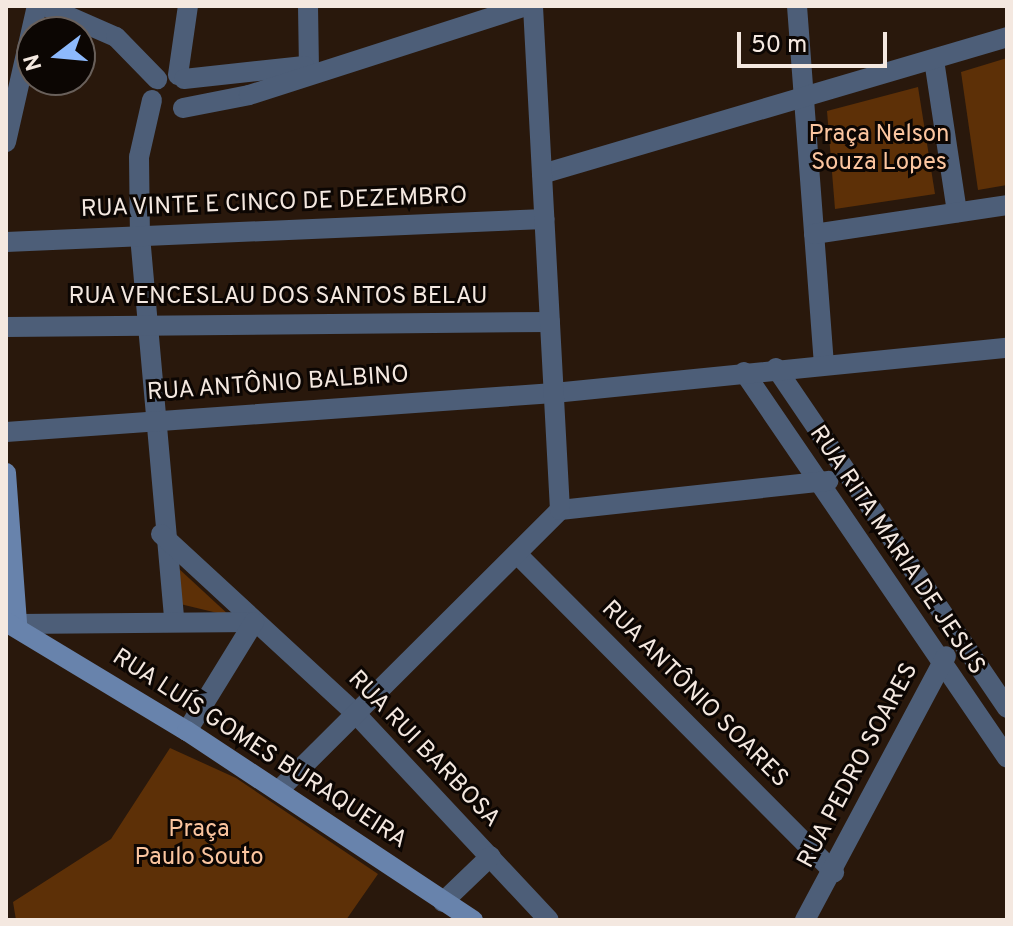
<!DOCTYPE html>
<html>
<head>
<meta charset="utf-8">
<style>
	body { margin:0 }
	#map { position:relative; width:1013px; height:926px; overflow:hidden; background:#29180c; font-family:Overpass,sans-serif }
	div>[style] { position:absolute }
	.green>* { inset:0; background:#5d3007 }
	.street>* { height:20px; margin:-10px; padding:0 10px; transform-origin:10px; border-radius:10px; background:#4d5e78 }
	.secondary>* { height:20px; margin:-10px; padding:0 10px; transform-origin:10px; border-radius:10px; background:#6883ac }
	span { translate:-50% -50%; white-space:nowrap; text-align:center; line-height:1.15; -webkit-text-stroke:6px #0c0603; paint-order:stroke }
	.park-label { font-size:24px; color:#fbc59f }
	.street-label { font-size:24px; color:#f4e8e0 }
	.frame { position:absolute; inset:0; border:8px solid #f4e8e0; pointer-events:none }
	.north { position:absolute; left:16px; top:16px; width:80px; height:80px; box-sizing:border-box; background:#0c0603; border:2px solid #69605b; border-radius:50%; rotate:254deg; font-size:22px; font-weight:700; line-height:32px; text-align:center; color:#f4e8e0 }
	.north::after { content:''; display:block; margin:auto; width:28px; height:36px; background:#8db9fc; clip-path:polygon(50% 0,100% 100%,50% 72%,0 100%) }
	.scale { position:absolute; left:737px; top:32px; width:150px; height:36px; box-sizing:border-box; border:4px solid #f4e8e0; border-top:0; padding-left:10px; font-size:24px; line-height:28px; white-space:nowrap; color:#f4e8e0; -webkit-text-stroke:6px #0c0603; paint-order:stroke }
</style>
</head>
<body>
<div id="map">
	<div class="green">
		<div style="clip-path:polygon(1007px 58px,1007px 185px,978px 190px,961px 72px)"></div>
		<div style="clip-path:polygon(918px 87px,935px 194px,835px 209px,827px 111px)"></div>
		<div style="clip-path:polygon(177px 567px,230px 616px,176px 603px)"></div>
		<div style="clip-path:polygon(170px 748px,236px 778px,378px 874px,346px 920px,16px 920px,13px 902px,111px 839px)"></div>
	</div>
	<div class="street">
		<div style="left:45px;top:6px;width:77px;rotate:23.6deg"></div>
		<div style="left:116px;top:37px;width:59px;rotate:45.7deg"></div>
		<div style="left:308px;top:6px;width:66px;rotate:89.1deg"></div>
		<div style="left:797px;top:6px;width:357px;rotate:85.7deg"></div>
		<div style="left:934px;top:60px;width:154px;rotate:81.4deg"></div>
		<div style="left:178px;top:75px;width:70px;rotate:-81.8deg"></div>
		<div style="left:184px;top:79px;width:121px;rotate:-6.2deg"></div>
		<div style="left:152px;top:100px;width:58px;rotate:102.8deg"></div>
		<div style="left:139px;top:157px;width:79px;rotate:89.3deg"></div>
		<div style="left:140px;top:236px;width:385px;rotate:84.9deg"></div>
		<div style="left:183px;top:108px;width:67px;rotate:-11.1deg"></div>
		<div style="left:249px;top:95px;width:292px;rotate:-17.8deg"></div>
		<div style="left:6px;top:142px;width:139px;rotate:-77.2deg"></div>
		<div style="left:542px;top:174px;width:485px;rotate:-16.4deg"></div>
		<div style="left:814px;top:234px;width:195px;rotate:-8.5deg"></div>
		<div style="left:6px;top:242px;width:539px;rotate:-2.44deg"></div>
		<div style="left:6px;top:327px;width:544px;rotate:-0.53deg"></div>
		<div style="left:776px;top:368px;width:411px;rotate:55.8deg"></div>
		<div style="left:744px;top:372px;width:467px;rotate:55.7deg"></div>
		<div style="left:6px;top:432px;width:549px;rotate:-4.07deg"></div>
		<div style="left:554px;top:393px;width:455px;rotate:-5.7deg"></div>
		<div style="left:560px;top:510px;width:270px;rotate:-6.2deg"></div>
		<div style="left:161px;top:534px;width:265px;rotate:42.7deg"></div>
		<div style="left:356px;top:714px;width:282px;rotate:46.9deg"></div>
		<div style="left:518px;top:555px;width:448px;rotate:45.1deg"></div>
		<div style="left:17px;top:624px;width:237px;rotate:-0.5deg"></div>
		<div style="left:187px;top:731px;width:128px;rotate:-58.4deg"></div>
		<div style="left:278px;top:791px;width:398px;rotate:-44.9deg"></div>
		<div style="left:560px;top:510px;width:505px;rotate:-93.07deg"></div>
		<div style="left:443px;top:902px;width:66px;rotate:-43.8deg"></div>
		<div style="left:805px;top:920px;width:299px;rotate:-61.9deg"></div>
	</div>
	<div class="secondary">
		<div style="left:6px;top:473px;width:151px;rotate:85.8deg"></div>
		<div style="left:6px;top:622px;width:211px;rotate:31.1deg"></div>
		<div style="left:187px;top:731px;width:343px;rotate:33.5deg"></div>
	</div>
	<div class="park-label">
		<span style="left:879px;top:150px">Praça Nelson<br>Souza Lopes</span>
		<span style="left:199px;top:845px">Praça<br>Paulo Souto</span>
	</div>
	<div class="street-label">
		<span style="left:274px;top:204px;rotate:-2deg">RUA VINTE E CINCO DE DEZEMBRO</span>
		<span style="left:278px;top:298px">RUA VENCESLAU DOS SANTOS BELAU</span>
		<span style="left:278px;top:385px;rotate:-4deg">RUA ANTÔNIO BALBINO</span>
		<span style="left:896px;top:551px;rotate:56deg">RUA RITA MARIA DE JESUS</span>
		<span style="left:694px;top:695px;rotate:45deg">RUA ANTÔNIO SOARES</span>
		<span style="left:259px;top:750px;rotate:33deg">RUA LUÍS GOMES BURAQUEIRA</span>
		<span style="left:423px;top:750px;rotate:46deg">RUA RUI BARBOSA</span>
		<span style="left:859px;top:766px;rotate:-62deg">RUA PEDRO SOARES</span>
	</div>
	<div class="frame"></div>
	<div class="north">N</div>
	<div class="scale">50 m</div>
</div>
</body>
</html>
